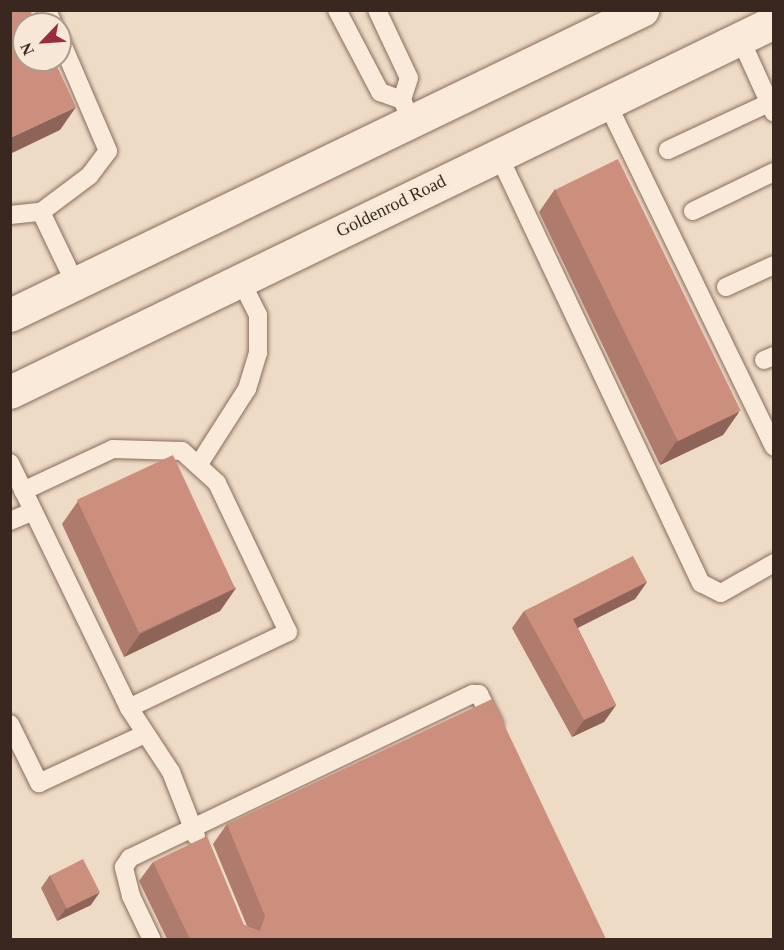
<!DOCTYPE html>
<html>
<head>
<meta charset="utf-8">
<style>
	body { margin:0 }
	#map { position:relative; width:784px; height:950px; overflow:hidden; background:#eedbc6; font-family:Georgia,serif }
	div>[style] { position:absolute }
	.roads { filter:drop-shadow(0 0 2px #8a6c5c) drop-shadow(0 0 2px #8a6c5c) }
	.service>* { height:18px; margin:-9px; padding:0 9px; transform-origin:9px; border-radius:9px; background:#f9eada }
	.secondary>* { height:33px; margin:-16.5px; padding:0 16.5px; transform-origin:16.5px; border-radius:16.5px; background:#f9eada }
	.wall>* { inset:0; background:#af7b6c }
	.shaded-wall>* { inset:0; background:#8f6458 }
	.building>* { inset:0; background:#cc8f7d; transform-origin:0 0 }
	span { translate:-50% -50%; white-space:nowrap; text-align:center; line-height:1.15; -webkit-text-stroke:6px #f6e7d6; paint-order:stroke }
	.street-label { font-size:18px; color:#3a2820 }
	.frame { position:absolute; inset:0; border:12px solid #3a2820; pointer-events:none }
	.north { position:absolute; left:12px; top:12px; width:60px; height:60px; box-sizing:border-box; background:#f6e7d6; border:2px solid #ab9b8d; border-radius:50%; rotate:245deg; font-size:16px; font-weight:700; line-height:24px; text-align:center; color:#3a2820 }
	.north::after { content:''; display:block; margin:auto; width:21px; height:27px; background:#992c41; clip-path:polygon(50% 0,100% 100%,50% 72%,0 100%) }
</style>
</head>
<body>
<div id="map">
	<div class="roads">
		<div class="service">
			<div style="left:47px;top:10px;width:15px;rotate:67deg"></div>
			<div style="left:337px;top:10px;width:93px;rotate:62.3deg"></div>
			<div style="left:380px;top:92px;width:23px;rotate:20deg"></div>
			<div style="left:377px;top:10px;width:75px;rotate:64.8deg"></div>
			<div style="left:409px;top:78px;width:23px;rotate:108deg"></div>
			<div style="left:402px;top:100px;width:21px;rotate:65deg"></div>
			<div style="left:740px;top:38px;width:82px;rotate:65.6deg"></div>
			<div style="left:60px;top:39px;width:122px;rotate:66.8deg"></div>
			<div style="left:108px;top:151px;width:31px;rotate:127deg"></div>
			<div style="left:89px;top:176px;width:60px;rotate:143.1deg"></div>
			<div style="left:41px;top:212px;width:79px;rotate:64.4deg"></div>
			<div style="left:607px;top:103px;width:382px;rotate:64.1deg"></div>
			<div style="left:668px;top:150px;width:111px;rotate:-25deg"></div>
			<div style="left:498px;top:154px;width:475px;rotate:64.7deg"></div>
			<div style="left:701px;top:583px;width:22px;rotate:27deg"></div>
			<div style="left:721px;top:593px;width:61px;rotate:-29.5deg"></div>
			<div style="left:693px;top:211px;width:90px;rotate:-25.7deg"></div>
			<div style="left:10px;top:215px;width:31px;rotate:-6deg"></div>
			<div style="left:726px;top:287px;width:53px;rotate:-24.6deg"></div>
			<div style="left:764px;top:360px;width:11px;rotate:-22deg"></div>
			<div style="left:10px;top:463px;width:272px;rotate:64.1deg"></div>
			<div style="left:129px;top:708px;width:77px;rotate:56.7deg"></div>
			<div style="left:171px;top:772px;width:69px;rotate:68.7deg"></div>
			<div style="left:199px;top:464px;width:89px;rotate:-57.4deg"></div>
			<div style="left:247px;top:389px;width:38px;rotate:-73deg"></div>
			<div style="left:258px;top:353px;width:38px;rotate:-90deg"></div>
			<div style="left:258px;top:315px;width:40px;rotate:-116.6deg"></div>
			<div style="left:23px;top:491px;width:99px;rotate:-25deg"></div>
			<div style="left:113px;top:449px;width:69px;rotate:1.7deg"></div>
			<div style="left:182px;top:451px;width:47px;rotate:42.4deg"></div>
			<div style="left:217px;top:483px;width:165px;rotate:64.5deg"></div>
			<div style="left:288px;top:632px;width:176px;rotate:154.5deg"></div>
			<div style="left:10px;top:521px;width:25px;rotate:-23deg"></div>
			<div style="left:10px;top:724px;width:66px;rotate:63.8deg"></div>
			<div style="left:39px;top:783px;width:117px;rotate:-24.8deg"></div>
			<div style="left:152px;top:940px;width:49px;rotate:-115.5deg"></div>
			<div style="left:131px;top:896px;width:30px;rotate:-104deg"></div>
			<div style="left:124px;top:867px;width:11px;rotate:-56deg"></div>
			<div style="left:130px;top:858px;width:380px;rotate:-25.6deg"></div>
			<div style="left:473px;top:694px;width:6px"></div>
			<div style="left:479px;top:694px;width:34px;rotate:64deg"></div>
		</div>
		<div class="secondary">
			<div style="left:10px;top:315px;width:702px;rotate:-25.76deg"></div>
			<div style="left:10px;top:392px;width:849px;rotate:-25.84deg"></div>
		</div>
	</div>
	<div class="wall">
		<div style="clip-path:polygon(555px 189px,739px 412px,723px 435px,660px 465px,539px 212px)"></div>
		<div style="clip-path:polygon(78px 501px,236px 588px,220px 611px,124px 657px,62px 524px)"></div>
		<div style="clip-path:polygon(647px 582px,635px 599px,578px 628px,616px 705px,604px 722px,572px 737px,512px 628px,524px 611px)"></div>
		<div style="clip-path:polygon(227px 824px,606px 939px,167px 939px,139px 881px,153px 862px,244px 925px,247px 926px,213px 844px)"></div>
		<div style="clip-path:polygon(50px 875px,91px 905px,57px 921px,41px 888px)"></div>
	</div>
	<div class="shaded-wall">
		<div style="clip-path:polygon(76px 107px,60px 130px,10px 154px,10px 138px)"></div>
		<div style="clip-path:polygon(739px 412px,723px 435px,660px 465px,676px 442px)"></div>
		<div style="clip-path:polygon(647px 582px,635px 599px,561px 636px,573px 619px)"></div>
		<div style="clip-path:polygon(236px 588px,220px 611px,124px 657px,140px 634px)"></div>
		<div style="clip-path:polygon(616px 705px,604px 722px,572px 737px,584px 720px)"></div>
		<div style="clip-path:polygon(100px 892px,91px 905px,57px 921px,66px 908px)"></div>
	</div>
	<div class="building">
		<div style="clip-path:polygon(10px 10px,30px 10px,37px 24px,24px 24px,24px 60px,54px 60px,76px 107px,10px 138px)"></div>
		<div style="left:618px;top:159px;width:280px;height:70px;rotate:64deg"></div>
		<div style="left:173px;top:455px;width:147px;height:106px;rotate:65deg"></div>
		<div style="clip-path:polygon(633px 556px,647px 582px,573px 619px,616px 705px,584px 720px,524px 611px)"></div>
		<div style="clip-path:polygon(492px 699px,606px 939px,190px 939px,153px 862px,207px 836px,244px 925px,260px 931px,265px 916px,227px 824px)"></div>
		<div style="left:83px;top:859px;width:37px;height:37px;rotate:63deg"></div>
	</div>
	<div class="street-label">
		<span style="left:391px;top:206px;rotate:-26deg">Goldenrod Road</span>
	</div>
	<div class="frame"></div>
	<div class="north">N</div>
</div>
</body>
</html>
